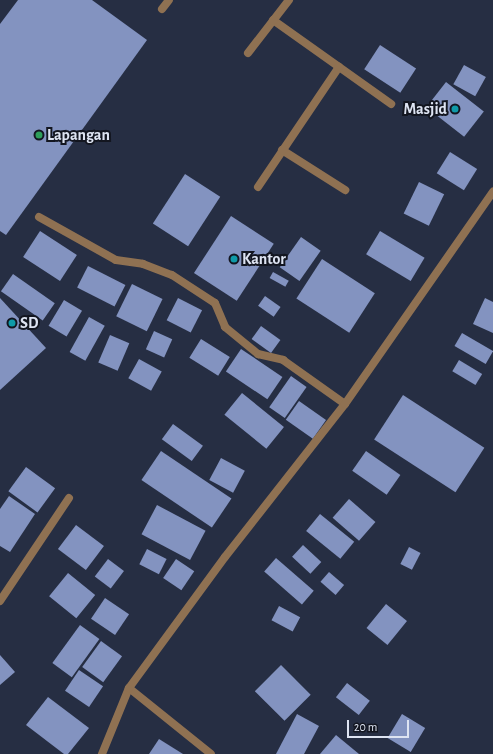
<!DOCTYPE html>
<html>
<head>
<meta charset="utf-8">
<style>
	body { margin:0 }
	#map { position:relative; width:493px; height:754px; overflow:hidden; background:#262e43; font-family:"Alegreya Sans",sans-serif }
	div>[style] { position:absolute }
	.building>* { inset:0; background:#8393c0; transform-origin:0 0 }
	.street>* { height:8px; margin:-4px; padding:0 4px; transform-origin:4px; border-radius:4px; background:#8f7152 }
	.dots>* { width:11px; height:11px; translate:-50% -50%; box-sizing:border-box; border:2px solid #131620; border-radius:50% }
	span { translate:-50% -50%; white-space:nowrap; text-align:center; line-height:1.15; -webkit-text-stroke:4px #131620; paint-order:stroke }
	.poi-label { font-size:16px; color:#dee4f2; font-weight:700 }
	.right { translate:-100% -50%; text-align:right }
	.left { translate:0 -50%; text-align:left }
	.scale { position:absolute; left:347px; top:720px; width:62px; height:18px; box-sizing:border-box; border:2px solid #dee4f2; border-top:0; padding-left:5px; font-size:12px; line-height:14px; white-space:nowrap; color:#dee4f2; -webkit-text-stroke:3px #131620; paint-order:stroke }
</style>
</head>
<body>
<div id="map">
	<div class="building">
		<div style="clip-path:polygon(18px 0,92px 0,147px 40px,6px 235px,0 231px,0 24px)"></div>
		<div style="left:380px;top:45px;width:43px;height:29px;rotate:33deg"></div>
		<div style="left:464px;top:65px;width:25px;height:22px;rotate:29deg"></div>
		<div style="left:446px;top:82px;width:48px;height:32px;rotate:38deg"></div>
		<div style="left:450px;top:152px;width:32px;height:25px;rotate:32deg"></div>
		<div style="left:185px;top:174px;width:42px;height:59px;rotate:33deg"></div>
		<div style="left:419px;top:182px;width:28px;height:35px;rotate:26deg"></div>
		<div style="left:231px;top:216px;width:51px;height:68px;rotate:33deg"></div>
		<div style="left:40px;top:231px;width:44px;height:31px;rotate:33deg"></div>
		<div style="left:380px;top:231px;width:52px;height:27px;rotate:31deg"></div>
		<div style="left:301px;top:237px;width:24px;height:37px;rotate:35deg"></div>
		<div style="left:322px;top:259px;width:63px;height:47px;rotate:33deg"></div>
		<div style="left:88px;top:266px;width:42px;height:24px;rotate:27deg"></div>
		<div style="left:273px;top:272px;width:18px;height:7px;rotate:29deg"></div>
		<div style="left:13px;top:274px;width:51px;height:21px;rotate:35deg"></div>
		<div style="left:132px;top:284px;width:34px;height:36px;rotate:26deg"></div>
		<div style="left:265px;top:296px;width:19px;height:12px;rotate:35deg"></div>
		<div style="clip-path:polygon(0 298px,46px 348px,0 390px)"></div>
		<div style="left:178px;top:298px;width:27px;height:25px;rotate:27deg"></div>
		<div style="clip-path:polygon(485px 298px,493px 302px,493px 333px,473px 324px)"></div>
		<div style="left:64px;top:300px;width:21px;height:30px;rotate:31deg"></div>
		<div style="left:89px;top:317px;width:18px;height:40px;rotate:29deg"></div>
		<div style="left:261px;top:326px;width:24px;height:16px;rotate:36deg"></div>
		<div style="left:154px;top:331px;width:20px;height:20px;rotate:24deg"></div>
		<div style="left:462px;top:333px;width:36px;height:15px;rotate:30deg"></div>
		<div style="left:110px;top:335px;width:21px;height:30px;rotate:23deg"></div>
		<div style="left:201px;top:339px;width:34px;height:22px;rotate:32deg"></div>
		<div style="left:241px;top:349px;width:50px;height:27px;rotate:34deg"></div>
		<div style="left:139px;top:359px;width:26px;height:22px;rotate:29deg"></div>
		<div style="left:459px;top:360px;width:27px;height:13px;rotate:31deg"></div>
		<div style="left:291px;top:376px;width:19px;height:38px;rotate:35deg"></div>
		<div style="left:242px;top:393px;width:54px;height:28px;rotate:39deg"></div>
		<div style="left:403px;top:395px;width:97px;height:53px;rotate:33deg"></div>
		<div style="left:299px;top:401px;width:33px;height:23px;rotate:35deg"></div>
		<div style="left:173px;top:424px;width:37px;height:19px;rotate:36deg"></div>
		<div style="left:161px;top:451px;width:85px;height:35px;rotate:34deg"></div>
		<div style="left:366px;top:451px;width:42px;height:24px;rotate:35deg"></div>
		<div style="left:221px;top:458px;width:27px;height:25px;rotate:28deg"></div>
		<div style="left:26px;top:467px;width:36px;height:30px;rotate:36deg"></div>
		<div style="clip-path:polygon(9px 496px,35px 514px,10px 552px,0 546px,0 509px)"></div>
		<div style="left:349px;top:499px;width:35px;height:25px;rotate:41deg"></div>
		<div style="left:157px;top:505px;width:55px;height:33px;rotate:28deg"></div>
		<div style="left:320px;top:514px;width:44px;height:22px;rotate:39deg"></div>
		<div style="left:76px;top:525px;width:35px;height:30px;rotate:37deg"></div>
		<div style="left:303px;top:545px;width:25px;height:16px;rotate:43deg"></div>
		<div style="left:409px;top:547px;width:13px;height:19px;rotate:27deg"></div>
		<div style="left:147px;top:549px;width:22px;height:17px;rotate:27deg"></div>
		<div style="left:276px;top:558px;width:50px;height:18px;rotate:41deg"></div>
		<div style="left:108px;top:559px;width:20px;height:22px;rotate:37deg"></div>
		<div style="left:176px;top:559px;width:22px;height:23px;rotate:34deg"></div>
		<div style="left:329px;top:572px;width:20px;height:13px;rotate:41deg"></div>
		<div style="left:68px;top:573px;width:35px;height:30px;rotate:39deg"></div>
		<div style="left:105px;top:598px;width:29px;height:25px;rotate:34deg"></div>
		<div style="left:386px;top:604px;width:27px;height:31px;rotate:39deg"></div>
		<div style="left:279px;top:606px;width:24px;height:16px;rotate:28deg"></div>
		<div style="left:80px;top:625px;width:24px;height:47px;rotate:36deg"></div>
		<div style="left:101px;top:641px;width:26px;height:32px;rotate:36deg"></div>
		<div style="clip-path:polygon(0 655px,15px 672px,0 685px)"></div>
		<div style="left:281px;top:665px;width:42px;height:37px;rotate:45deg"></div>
		<div style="left:79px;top:670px;width:29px;height:25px;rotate:34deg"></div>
		<div style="left:347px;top:683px;width:29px;height:18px;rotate:38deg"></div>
		<div style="clip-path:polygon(48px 697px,89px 728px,68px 754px,64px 754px,26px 725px)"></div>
		<div style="clip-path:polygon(297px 714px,319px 726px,304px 754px,276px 754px)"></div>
		<div style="left:402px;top:714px;width:27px;height:28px;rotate:31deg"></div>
		<div style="clip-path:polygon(336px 735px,359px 754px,320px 754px)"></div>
		<div style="clip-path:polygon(159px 739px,183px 754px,149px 754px)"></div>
	</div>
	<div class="street">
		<div style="left:162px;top:9px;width:11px;rotate:-52deg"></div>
		<div style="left:273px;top:20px;width:145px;rotate:35.4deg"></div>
		<div style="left:248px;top:53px;width:67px;rotate:-52.3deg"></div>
		<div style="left:282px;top:150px;width:75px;rotate:32.4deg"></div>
		<div style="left:258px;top:187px;width:145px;rotate:-56deg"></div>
		<div style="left:39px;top:217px;width:88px;rotate:29.2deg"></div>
		<div style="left:116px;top:260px;width:27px;rotate:8deg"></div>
		<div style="left:143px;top:264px;width:31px;rotate:21deg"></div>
		<div style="left:172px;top:275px;width:51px;rotate:33.1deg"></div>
		<div style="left:215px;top:303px;width:26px;rotate:67deg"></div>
		<div style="left:225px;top:327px;width:43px;rotate:39.3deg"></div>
		<div style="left:258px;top:354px;width:26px;rotate:13deg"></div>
		<div style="left:283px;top:360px;width:76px;rotate:35.4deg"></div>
		<div style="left:0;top:601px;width:124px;rotate:-56.2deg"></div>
		<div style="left:129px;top:688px;width:105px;rotate:38.8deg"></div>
		<div style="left:102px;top:754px;width:71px;rotate:-67.8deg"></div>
		<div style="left:129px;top:688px;width:162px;rotate:-53.8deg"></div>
		<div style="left:225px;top:557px;width:194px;rotate:-51.9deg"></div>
		<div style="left:345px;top:404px;width:259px;rotate:-55.1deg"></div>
	</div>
	<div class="dots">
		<div style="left:455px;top:109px;background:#0f9aa8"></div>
		<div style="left:39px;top:135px;background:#2e9e5b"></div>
		<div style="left:234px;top:259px;background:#0f9aa8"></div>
		<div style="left:12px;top:323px;background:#0f9aa8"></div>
	</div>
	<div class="poi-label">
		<span class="right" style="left:447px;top:109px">Masjid</span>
		<span class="left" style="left:47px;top:135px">Lapangan</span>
		<span class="left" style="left:242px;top:259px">Kantor</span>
		<span class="left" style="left:20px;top:323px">SD</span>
	</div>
	<div class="scale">20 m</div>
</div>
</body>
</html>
